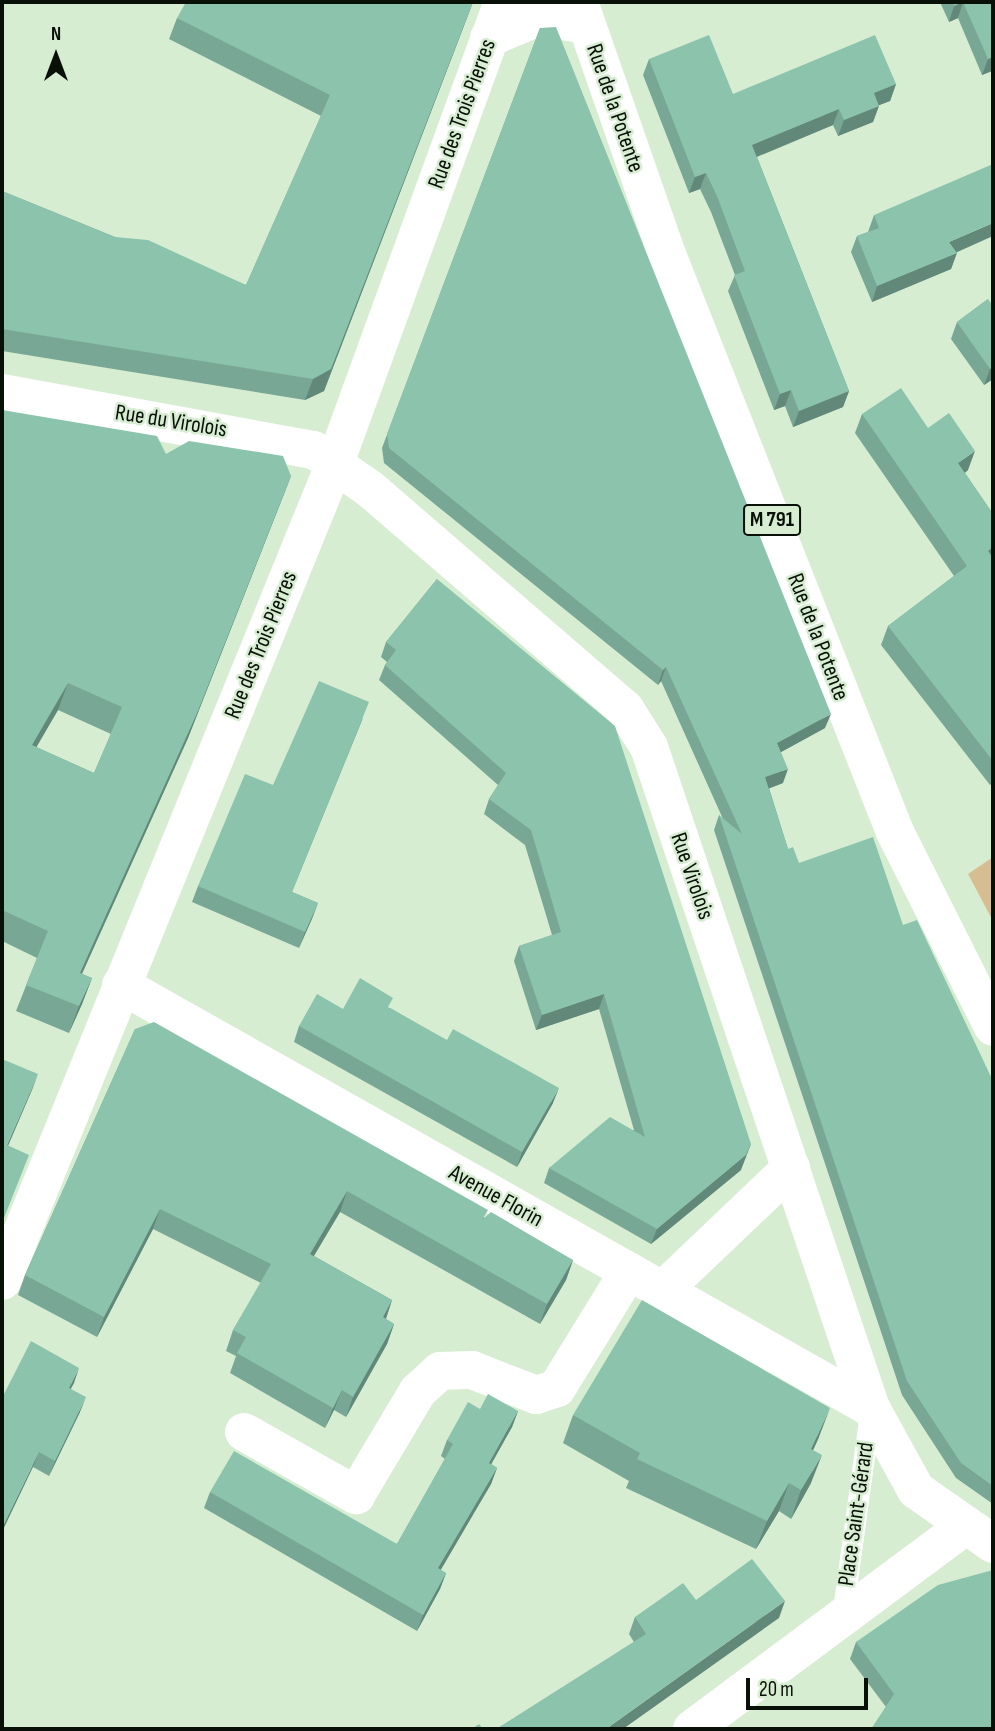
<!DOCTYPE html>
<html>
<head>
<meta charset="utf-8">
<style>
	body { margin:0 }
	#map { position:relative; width:995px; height:1731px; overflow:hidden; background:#d7edd2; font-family:"Sofia Sans Condensed",sans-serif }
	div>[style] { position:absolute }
	.green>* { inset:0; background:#d6bd92 }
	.lane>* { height:21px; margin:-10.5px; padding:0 10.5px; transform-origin:10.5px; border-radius:10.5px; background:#fff }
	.street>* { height:38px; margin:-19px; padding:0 19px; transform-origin:19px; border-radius:19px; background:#fff }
	.secondary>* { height:38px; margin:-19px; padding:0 19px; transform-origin:19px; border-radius:19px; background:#fff }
	.primary>* { height:38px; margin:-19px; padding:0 19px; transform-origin:19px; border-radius:19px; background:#fff }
	.wall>* { inset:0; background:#78a895 }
	.shaded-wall>* { inset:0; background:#628879 }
	.building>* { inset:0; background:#8cc3ad }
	span { translate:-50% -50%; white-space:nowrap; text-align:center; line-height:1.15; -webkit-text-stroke:5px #d7edd2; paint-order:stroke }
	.shield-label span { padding:2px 5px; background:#d7edd2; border:2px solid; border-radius:5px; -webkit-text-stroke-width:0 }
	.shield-label { font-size:21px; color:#091007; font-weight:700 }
	.street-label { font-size:23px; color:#091007 }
	.frame { position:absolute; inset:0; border:4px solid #091007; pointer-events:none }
	.north { position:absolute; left:21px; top:21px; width:70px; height:70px; -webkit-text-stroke:5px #d7edd2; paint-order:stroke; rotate:0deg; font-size:19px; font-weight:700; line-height:28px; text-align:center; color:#091007 }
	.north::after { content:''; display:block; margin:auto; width:24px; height:32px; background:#091007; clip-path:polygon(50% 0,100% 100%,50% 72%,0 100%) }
	.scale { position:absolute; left:746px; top:1678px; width:122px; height:32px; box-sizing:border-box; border:4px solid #091007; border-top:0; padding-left:9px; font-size:21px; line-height:24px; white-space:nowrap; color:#091007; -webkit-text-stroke:5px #d7edd2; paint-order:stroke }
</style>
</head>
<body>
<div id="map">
	<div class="green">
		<div style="clip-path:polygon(993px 857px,993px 921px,968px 874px)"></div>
	</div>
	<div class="lane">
		<div style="left:842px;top:1617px;width:206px;rotate:-82.2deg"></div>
	</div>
	<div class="street">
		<div style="left:2px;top:393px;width:317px;rotate:10.4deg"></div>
		<div style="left:314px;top:450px;width:68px;rotate:34.9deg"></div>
		<div style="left:370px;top:489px;width:337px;rotate:40.8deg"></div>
		<div style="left:625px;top:709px;width:45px;rotate:57.7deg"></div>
		<div style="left:649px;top:747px;width:697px;rotate:71.44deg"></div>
		<div style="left:871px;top:1408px;width:94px;rotate:61.2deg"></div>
		<div style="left:916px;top:1490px;width:94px;rotate:35deg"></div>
		<div style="left:121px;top:985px;width:861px;rotate:29.42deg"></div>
		<div style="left:663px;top:1290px;width:177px;rotate:-43.6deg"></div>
		<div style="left:244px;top:1432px;width:129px;rotate:29.4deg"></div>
		<div style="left:356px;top:1495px;width:121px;rotate:-59.2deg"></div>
		<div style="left:418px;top:1391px;width:30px;rotate:-42deg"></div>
		<div style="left:440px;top:1371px;width:32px;rotate:-2deg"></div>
		<div style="left:472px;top:1370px;width:69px;rotate:21.3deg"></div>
		<div style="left:536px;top:1395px;width:22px;rotate:-18deg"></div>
		<div style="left:557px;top:1388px;width:137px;rotate:-58.4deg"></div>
		<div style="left:692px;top:1729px;width:337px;rotate:-36.6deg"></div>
	</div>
	<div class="secondary">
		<div style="left:2px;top:1281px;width:883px;rotate:-67.85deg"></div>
		<div style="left:335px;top:463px;width:491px;rotate:-70deg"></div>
	</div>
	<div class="primary">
		<div style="left:579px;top:2px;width:270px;rotate:70.8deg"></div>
		<div style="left:668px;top:257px;width:618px;rotate:68.46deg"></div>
		<div style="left:895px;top:832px;width:218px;rotate:63.3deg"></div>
		<div style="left:489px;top:38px;width:54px;rotate:-22.8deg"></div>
		<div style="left:539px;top:17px;width:48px;rotate:9.7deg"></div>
	</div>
	<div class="wall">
		<div style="clip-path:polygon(473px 2px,324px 391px,305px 400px,2px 351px,2px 191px,115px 237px,246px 285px,321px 116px,169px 39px,177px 18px)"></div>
		<div style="clip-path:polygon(940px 2px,993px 2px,993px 74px,992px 71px,982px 75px,958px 18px,949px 22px)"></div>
		<div style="clip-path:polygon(540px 28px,825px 728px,781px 752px,783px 783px,769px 788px,788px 849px,799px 863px,903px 925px,993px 1081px,993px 1504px,956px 1478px,902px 1395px,714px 830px,719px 815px,723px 819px,661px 681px,658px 685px,384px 463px,382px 448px)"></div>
		<div style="clip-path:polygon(649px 59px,733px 94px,896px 84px,890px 101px,879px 105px,873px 122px,838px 136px,833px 125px,757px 157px,849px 391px,843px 407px,793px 427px,785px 406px,774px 410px,728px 291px,735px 275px,711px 212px,700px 189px,689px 193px,643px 75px)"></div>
		<div style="clip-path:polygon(874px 215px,957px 252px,951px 269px,872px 302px,851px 252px,857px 236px,868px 232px)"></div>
		<div style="clip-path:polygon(988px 299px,993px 379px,984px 385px,951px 339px,957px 322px)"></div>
		<div style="clip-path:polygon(evenodd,2px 410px,166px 454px,291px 476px,188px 738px,82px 974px,92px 978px,82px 1004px,69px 1033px,16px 1011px,37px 958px,2px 941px,2px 410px,58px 710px,111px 734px,94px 773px,36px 747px,58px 710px)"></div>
		<div style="clip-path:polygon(862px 414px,928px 428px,968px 470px,965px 473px,993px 514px,993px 783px,990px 785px,881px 645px,888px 626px,954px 576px,855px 433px)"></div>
		<div style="clip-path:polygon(437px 579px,741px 1170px,651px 1244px,544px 1183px,549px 1168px,634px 1130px,599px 1009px,536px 1030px,514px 961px,519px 946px,552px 935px,525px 845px,484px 814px,489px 799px,498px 785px,379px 680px,385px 665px,387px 662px,381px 657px,386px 642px)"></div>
		<div style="clip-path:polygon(363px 718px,292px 892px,318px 903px,299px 948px,192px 902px,198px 886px,273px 785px)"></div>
		<div style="clip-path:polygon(390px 1008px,553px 1103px,517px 1167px,294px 1042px,299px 1026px)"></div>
		<div style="clip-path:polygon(135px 1029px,485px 1218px,573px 1260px,566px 1280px,540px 1324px,340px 1212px,314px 1256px,392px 1300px,386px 1319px,394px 1324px,387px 1344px,346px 1417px,334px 1410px,325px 1428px,230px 1373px,236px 1356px,226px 1351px,233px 1330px,261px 1283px,153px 1229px,97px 1337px,18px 1295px,25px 1275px)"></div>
		<div style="clip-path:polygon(74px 1383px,70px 1389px,80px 1412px,49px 1476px,33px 1467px,2px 1398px)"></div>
		<div style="clip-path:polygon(518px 1411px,512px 1427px,491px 1464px,497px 1468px,491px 1484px,440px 1570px,446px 1573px,440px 1589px,417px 1631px,204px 1508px,210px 1492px,397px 1544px,445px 1459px,441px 1456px,447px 1440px)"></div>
		<div style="clip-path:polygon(573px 1415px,819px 1437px,813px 1450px,811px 1483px,791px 1519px,779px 1511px,756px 1549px,626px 1488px,629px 1481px,563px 1443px)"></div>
		<div style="clip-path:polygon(993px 1570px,886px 1707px,850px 1659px,856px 1642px)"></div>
		<div style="clip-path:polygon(696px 1600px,779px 1618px,634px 1642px,629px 1634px,635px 1617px)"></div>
	</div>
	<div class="shaded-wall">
		<div style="clip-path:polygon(473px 2px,324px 391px,305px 400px,313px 379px)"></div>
		<div style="clip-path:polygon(963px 2px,958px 18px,949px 22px,954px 6px)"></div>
		<div style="clip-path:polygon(993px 57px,992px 71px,982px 75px,988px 59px)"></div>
		<div style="clip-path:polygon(896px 84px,890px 101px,869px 109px,874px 93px)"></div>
		<div style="clip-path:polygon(879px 106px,873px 122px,838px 136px,844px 120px)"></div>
		<div style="clip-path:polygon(839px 109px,833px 125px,746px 161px,752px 145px)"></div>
		<div style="clip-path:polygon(706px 173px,700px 189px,689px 193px,695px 177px)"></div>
		<div style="clip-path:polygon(993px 223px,993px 236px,944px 258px,949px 242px)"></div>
		<div style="clip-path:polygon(957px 253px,951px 269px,872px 302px,877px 286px)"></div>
		<div style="clip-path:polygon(993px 367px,993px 379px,984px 385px,990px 369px)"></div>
		<div style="clip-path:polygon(791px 390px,785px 406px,774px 410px,780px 394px)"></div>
		<div style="clip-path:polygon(849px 391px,843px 407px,793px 427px,799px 411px)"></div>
		<div style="clip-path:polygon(975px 451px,968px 470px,951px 483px,958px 463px)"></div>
		<div style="clip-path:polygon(291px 476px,188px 738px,70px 1000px,80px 973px)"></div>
		<div style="clip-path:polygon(993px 547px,993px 561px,988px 551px)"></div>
		<div style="clip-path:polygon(666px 667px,661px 681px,658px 685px,663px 670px)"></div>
		<div style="clip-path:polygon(68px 683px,58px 710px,22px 772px,32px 745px)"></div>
		<div style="clip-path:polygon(831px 714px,825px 728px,772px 757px,777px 743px)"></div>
		<div style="clip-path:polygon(788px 769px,783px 783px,760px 792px,765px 777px)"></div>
		<div style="clip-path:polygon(318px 903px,312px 919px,299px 948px,305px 932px)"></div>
		<div style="clip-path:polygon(92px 978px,82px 1004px,69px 1033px,79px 1006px)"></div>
		<div style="clip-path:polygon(604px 994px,599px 1009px,536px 1030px,542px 1015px)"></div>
		<div style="clip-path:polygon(38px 1074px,32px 1090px,2px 1160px,7px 1145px)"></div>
		<div style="clip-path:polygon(559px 1088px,553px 1103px,517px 1167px,522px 1152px)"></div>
		<div style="clip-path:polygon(751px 1144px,741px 1170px,651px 1244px,657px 1229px)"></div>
		<div style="clip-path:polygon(347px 1191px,340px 1212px,303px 1274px,310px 1254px)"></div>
		<div style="clip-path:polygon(160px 1209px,153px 1229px,97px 1337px,104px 1317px)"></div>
		<div style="clip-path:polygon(573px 1260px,566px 1280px,540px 1324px,547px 1304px)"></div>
		<div style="clip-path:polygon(392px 1300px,385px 1321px,383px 1317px)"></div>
		<div style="clip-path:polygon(394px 1324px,387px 1344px,346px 1417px,353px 1397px)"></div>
		<div style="clip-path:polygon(79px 1368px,74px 1383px,63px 1403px,69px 1388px)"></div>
		<div style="clip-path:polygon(342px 1390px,334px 1410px,325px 1428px,333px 1408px)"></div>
		<div style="clip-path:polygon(86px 1397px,80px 1412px,49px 1476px,55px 1461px)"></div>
		<div style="clip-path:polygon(830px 1408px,819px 1437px,801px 1477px,811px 1449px)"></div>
		<div style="clip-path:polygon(518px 1411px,512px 1427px,483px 1479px,489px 1463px)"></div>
		<div style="clip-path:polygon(39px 1452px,33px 1467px,2px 1532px,2px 1528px)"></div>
		<div style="clip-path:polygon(822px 1455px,811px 1483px,791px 1519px,801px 1490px)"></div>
		<div style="clip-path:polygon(497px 1468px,491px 1484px,432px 1585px,438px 1568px)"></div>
		<div style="clip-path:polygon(789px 1483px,779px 1511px,756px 1549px,767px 1521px)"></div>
		<div style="clip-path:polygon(446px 1573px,440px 1589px,417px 1631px,423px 1615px)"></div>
		<div style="clip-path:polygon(785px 1601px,779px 1618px,623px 1729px,606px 1729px)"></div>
	</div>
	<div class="building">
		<div style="clip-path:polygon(186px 2px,473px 2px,331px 369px,313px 379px,2px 329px,2px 191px,115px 237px,148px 240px,246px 285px,330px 95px,177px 18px)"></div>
		<div style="clip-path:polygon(953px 2px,993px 2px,993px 57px,988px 59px,963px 2px,954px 6px)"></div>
		<div style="clip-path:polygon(556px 27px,831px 714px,777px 743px,788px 769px,765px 777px,788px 849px,793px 847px,799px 863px,873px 837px,903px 925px,917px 920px,993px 1081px,993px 1486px,961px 1463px,907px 1381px,719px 815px,742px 834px,666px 667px,663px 670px,389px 448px,387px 434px,540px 28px)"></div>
		<div style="clip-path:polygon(709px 35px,733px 94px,875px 35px,896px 84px,874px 93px,879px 106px,844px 120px,839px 109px,752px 145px,849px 391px,799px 411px,791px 390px,780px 394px,734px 275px,745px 271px,717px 196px,706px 173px,695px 177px,649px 59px)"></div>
		<div style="clip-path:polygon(993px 164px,993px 223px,949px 242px,957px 253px,877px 286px,857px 236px,879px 228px,874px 215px)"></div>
		<div style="clip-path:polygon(988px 299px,993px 306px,993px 367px,990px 369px,957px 322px)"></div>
		<div style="clip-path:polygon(901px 388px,928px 428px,949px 413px,975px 451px,958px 463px,993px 514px,993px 547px,988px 551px,993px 558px,993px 761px,888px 626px,967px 566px,862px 414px)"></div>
		<div style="clip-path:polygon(evenodd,2px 410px,157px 436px,166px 454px,189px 441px,283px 456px,291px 476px,198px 711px,80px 973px,92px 978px,79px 1006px,26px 985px,48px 931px,2px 910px,2px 410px,68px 683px,122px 707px,94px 773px,32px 745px,68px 683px)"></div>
		<div style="clip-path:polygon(437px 579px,615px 726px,751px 1144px,746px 1155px,657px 1229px,549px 1168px,610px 1117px,645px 1137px,604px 994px,542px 1015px,519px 946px,561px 932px,531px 830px,489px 799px,506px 773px,385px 665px,396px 650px,386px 642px)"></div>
		<div style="clip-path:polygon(319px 681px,369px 702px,292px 892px,318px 903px,305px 932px,198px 886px,245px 774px,273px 785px)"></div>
		<div style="clip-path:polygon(360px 978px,393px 998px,388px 1007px,447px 1040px,453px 1029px,559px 1088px,522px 1152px,299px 1026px,317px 994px,343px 1009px)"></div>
		<div style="clip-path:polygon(154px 1022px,488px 1210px,482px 1220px,491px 1212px,573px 1260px,547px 1304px,347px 1191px,310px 1254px,392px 1300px,383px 1317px,394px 1324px,353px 1397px,342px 1390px,333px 1408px,237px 1353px,246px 1337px,233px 1330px,271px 1264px,160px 1209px,104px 1317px,25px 1275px,135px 1029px)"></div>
		<div style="clip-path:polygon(2px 1059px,38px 1074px,7px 1145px,29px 1155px,2px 1223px)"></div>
		<div style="clip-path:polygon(642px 1300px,830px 1408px,811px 1449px,822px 1455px,801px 1490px,789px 1483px,767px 1521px,637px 1459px,640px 1453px,573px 1415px)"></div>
		<div style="clip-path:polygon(31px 1341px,79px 1368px,69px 1388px,86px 1397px,55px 1461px,39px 1452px,2px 1528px,2px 1398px)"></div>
		<div style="clip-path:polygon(488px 1394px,518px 1411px,489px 1463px,497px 1468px,438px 1568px,446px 1573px,423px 1615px,210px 1492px,234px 1451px,397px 1544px,453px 1444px,447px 1440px,468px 1402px,480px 1409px)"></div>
		<div style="clip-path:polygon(752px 1559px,785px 1601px,606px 1729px,496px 1729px,646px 1634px,635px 1617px,683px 1583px,696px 1600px)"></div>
		<div style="clip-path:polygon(993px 1570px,993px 1729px,871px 1729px,894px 1694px,856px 1642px,938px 1585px)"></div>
		<div style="clip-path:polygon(479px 1724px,483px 1729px,472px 1729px)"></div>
	</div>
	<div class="shield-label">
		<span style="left:772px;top:520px">M 791</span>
	</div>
	<div class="street-label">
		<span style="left:615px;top:108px;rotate:71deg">Rue de la Potente</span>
		<span style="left:462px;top:114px;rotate:-70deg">Rue des Trois Pierres</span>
		<span style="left:171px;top:421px;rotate:9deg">Rue du Virolois</span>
		<span style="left:818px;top:637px;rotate:69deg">Rue de la Potente</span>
		<span style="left:261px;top:645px;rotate:-68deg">Rue des Trois Pierres</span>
		<span style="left:692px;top:876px;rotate:71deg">Rue Virolois</span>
		<span style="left:496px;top:1196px;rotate:29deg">Avenue Florin</span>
		<span style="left:856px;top:1514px;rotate:-82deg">Place Saint-Gérard</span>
	</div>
	<div class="frame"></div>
	<div class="north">N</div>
	<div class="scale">20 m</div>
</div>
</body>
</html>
